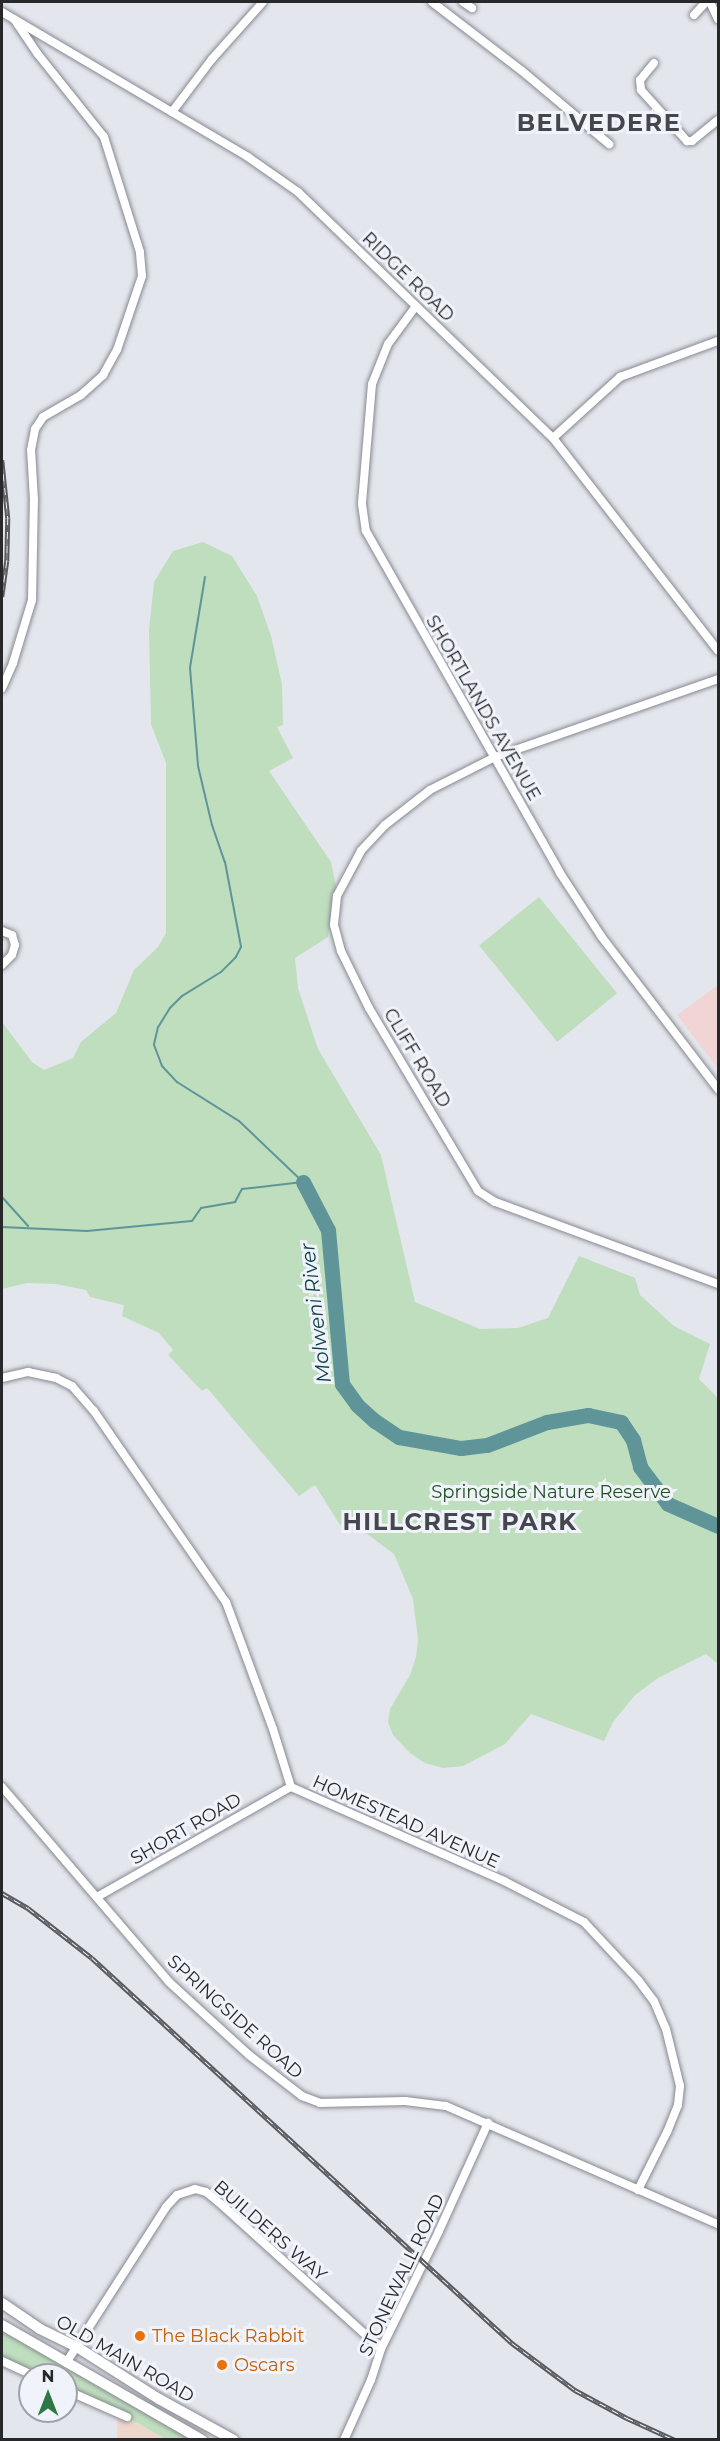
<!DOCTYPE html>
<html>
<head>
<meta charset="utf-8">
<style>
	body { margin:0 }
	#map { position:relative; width:720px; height:2441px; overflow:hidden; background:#e4e6ed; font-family:Montserrat,sans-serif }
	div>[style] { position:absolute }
	.commercial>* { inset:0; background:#edd7cb }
	.education>* { inset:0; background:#f0d5d4 }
	.green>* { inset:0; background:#bedebe; transform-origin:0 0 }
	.stream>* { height:2px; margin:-1px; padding:0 1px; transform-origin:1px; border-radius:1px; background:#5f9598 }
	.river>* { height:15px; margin:-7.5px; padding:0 7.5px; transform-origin:7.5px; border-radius:7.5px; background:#5f9598 }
	.roads { filter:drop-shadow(0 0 2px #878990) drop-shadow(0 0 2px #878990) }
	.minor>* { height:8px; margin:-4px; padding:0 4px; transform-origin:4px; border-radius:4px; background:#fff }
	.secondary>* { height:10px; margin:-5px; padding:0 5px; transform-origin:5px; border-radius:5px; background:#fff }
	.rail>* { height:4.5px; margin-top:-2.25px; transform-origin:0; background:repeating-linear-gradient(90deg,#f1f3fb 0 7px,#595a5e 0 14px); box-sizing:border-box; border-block:2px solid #595a5e }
	.dots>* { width:16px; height:16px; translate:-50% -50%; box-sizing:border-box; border:3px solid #f1f3fb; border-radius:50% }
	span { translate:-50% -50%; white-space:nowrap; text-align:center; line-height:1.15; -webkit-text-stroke:6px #f1f3fb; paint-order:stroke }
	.street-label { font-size:18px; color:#28282b }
	.park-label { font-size:18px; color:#214f25 }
	.food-label { font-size:18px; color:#c56008 }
	.left { translate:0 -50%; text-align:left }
	.water-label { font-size:20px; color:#0e4145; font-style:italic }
	.district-label { font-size:24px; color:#46474e; font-weight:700; letter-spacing:1.5px }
	.frame { position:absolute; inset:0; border:3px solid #28282b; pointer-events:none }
	.north { position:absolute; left:18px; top:2363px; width:60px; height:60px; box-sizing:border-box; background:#f1f3fb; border:2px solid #a1a2a8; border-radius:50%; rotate:0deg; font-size:16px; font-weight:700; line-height:24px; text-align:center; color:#28282b }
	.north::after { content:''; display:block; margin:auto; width:21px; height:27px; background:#2e7847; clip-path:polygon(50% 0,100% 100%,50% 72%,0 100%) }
</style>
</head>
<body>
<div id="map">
	<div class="commercial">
		<div style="clip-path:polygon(118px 2413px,159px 2434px,166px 2439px,117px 2440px)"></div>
	</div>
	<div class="education">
		<div style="clip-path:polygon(718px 985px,718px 1069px,677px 1015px)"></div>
	</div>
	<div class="green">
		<div style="clip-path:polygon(203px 542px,232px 556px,257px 596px,271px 636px,282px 684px,283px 725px,277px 727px,293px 758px,269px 771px,331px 862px,336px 886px,328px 937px,295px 958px,298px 988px,318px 1049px,381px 1155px,415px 1302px,480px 1329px,518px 1328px,548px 1318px,579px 1256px,635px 1278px,640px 1295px,674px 1326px,710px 1344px,699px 1379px,718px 1398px,718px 1664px,706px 1654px,658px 1678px,635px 1695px,613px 1722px,604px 1741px,531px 1714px,505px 1744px,463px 1766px,443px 1768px,425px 1763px,410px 1753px,393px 1735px,388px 1722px,390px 1709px,410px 1675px,416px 1657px,418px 1639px,413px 1599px,394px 1554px,347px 1519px,340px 1525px,315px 1485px,299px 1496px,207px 1388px,202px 1391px,168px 1355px,173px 1350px,159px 1333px,122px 1316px,124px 1305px,90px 1297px,86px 1290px,56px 1284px,27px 1283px,2px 1289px,2px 1022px,32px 1062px,44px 1070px,73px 1058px,81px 1042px,116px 1013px,134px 970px,158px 947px,166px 933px,166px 763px,151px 724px,149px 630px,154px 582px,173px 551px)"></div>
		<div style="left:539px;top:897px;width:124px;height:77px;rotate:51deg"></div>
		<div style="clip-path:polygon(2px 2325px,183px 2429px,186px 2439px,166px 2439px,127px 2417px,66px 2390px,66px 2375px,32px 2375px,2px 2361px)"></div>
	</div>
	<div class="stream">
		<div style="left:205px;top:577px;width:92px;rotate:99.4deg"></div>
		<div style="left:190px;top:668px;width:98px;rotate:85.3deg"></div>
		<div style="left:198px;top:766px;width:61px;rotate:76.7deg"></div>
		<div style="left:212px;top:825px;width:39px;rotate:71deg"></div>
		<div style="left:225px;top:862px;width:86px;rotate:79.3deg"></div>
		<div style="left:241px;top:947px;width:11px;rotate:117deg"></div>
		<div style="left:236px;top:957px;width:21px;rotate:135deg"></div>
		<div style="left:221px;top:972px;width:46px;rotate:148.4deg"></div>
		<div style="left:182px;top:996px;width:17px;rotate:135deg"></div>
		<div style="left:170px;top:1008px;width:22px;rotate:122deg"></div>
		<div style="left:158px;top:1027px;width:18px;rotate:103deg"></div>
		<div style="left:154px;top:1045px;width:22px;rotate:69deg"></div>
		<div style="left:162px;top:1066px;width:22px;rotate:47deg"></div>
		<div style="left:177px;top:1082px;width:73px;rotate:32.2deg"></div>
		<div style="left:239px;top:1121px;width:88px;rotate:43.6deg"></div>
		<div style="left:2px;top:1197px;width:39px;rotate:48deg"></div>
		<div style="left:2px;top:1227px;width:85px;rotate:2.7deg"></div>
		<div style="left:87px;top:1231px;width:105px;rotate:-5.4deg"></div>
		<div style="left:192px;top:1221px;width:16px;rotate:-55deg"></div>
		<div style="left:201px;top:1208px;width:35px;rotate:-10deg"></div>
		<div style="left:235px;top:1202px;width:15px;rotate:-62deg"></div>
		<div style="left:242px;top:1189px;width:61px;rotate:-6.5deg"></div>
	</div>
	<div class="river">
		<div style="left:303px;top:1182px;width:54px;rotate:62.5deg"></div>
		<div style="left:328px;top:1230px;width:155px;rotate:84.8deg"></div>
		<div style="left:342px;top:1384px;width:26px;rotate:54deg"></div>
		<div style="left:357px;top:1405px;width:24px;rotate:42deg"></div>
		<div style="left:375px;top:1421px;width:29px;rotate:34deg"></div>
		<div style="left:399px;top:1437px;width:63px;rotate:10.1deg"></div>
		<div style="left:461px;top:1448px;width:26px;rotate:-7deg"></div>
		<div style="left:487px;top:1445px;width:64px;rotate:-21deg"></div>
		<div style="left:547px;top:1422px;width:42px;rotate:-9.7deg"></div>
		<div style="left:588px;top:1415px;width:34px;rotate:12deg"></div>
		<div style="left:621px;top:1422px;width:22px;rotate:56deg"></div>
		<div style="left:633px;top:1440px;width:28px;rotate:75deg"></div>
		<div style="left:640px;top:1467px;width:46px;rotate:52.9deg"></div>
		<div style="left:668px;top:1504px;width:55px;rotate:23.7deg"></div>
	</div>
	<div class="roads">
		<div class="minor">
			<div style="left:432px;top:2px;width:113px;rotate:37.5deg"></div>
			<div style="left:522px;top:71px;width:114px;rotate:40deg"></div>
			<div style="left:463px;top:2px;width:11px;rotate:34deg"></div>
			<div style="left:710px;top:2px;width:19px;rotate:65deg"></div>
			<div style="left:2px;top:12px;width:286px;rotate:30.5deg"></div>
			<div style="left:248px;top:157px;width:61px;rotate:35deg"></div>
			<div style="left:298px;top:192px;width:354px;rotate:44deg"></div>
			<div style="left:553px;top:438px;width:269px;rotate:52.2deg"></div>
			<div style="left:694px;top:15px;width:18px;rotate:-47deg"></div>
			<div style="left:654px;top:63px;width:22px;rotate:129deg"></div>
			<div style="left:640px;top:80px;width:10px;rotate:84deg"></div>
			<div style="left:641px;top:90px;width:69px;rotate:48deg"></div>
			<div style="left:687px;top:141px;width:5px"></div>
			<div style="left:692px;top:141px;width:33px;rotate:-39deg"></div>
			<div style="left:172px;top:112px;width:66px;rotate:-53deg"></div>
			<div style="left:212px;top:59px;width:76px;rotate:-48.2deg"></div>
			<div style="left:416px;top:306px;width:47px;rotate:126.4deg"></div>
			<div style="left:388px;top:344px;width:43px;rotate:111.8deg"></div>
			<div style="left:372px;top:384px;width:120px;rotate:94.8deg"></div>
			<div style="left:362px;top:504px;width:27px;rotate:82deg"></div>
			<div style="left:366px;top:531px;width:393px;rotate:60.4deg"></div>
			<div style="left:560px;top:873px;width:75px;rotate:56.9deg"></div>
			<div style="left:601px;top:936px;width:193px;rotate:52.6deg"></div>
			<div style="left:553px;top:438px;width:91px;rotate:-42.3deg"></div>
			<div style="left:620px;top:377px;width:104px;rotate:-20.2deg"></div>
			<div style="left:718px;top:679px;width:236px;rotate:160.7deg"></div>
			<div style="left:495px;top:757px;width:73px;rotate:153.1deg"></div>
			<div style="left:430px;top:790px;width:57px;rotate:142.1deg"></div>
			<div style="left:385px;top:825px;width:35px;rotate:133deg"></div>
			<div style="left:361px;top:851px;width:51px;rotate:118.1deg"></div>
			<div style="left:337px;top:896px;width:29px;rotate:96deg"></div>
			<div style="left:334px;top:925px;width:27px;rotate:75deg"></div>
			<div style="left:341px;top:951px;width:64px;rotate:63.8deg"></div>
			<div style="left:369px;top:1008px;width:213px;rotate:59.2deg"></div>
			<div style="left:478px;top:1191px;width:20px;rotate:33deg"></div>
			<div style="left:495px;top:1202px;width:238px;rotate:20.2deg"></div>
			<div style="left:2px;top:688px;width:27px;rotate:-66deg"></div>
			<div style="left:13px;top:663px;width:66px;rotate:-73.2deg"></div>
			<div style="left:32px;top:600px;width:100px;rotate:-88.9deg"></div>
			<div style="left:34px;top:500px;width:50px;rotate:-93.4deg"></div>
			<div style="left:31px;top:450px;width:21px;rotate:-79deg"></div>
			<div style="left:35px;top:429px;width:14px;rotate:-56deg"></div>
			<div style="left:43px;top:417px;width:44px;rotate:-30.1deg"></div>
			<div style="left:81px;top:395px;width:30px;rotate:-42deg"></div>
			<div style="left:103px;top:375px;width:29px;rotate:-61deg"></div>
			<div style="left:117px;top:350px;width:78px;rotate:-71.3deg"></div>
			<div style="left:142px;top:276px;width:24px;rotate:-95deg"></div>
			<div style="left:140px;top:252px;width:121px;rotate:-107.4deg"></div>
			<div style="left:104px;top:137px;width:107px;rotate:-128.6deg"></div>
			<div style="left:37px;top:53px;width:40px;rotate:-124deg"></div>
			<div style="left:2px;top:931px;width:11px;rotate:22deg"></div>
			<div style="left:12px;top:935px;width:10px;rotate:73deg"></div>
			<div style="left:15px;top:945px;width:10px;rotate:107deg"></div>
			<div style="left:12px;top:955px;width:14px;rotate:135deg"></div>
			<div style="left:2px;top:1378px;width:27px;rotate:-13deg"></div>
			<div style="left:28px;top:1372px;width:29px;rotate:12deg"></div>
			<div style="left:56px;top:1378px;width:18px;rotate:27deg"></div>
			<div style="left:72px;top:1386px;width:33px;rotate:49deg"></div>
			<div style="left:94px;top:1411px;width:232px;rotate:55.4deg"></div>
			<div style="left:226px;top:1602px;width:135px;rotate:69.7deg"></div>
			<div style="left:273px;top:1729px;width:61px;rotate:72.8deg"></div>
			<div style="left:291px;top:1787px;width:233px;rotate:23.8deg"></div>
			<div style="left:504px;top:1881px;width:90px;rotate:27.1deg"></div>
			<div style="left:584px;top:1922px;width:79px;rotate:47deg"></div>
			<div style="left:638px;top:1980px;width:26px;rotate:53deg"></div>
			<div style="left:654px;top:2001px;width:30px;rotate:67deg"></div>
			<div style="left:666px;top:2029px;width:59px;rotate:76.2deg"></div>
			<div style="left:680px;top:2086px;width:19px;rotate:96deg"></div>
			<div style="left:678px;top:2105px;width:29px;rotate:112deg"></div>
			<div style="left:667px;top:2132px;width:65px;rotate:116.6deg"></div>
			<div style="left:2px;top:1787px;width:257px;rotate:49.4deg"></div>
			<div style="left:169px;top:1982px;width:108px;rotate:42.4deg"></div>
			<div style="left:249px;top:2055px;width:67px;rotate:37.7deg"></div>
			<div style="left:302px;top:2096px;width:19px;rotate:21deg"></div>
			<div style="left:320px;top:2103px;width:85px;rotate:-1.3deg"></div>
			<div style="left:405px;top:2101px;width:41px;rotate:7deg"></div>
			<div style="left:446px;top:2106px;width:296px;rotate:23.5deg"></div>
			<div style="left:97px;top:1897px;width:223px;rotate:-29.6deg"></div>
			<div style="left:2px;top:2361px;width:33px;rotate:25deg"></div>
			<div style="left:66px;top:2363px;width:185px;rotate:-57.3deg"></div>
			<div style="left:166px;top:2207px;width:16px;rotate:-47deg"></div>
			<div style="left:177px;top:2195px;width:19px;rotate:-18deg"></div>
			<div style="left:195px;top:2189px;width:11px;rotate:15deg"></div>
			<div style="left:206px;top:2192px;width:22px;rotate:39deg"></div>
			<div style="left:223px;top:2206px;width:213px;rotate:42.1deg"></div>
			<div style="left:66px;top:2390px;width:67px;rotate:23.9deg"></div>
			<div style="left:344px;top:2440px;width:66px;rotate:-65.8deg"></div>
			<div style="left:371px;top:2380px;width:33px;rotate:-72deg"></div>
			<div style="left:381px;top:2349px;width:131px;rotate:-63.8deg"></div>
			<div style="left:439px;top:2231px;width:119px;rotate:-65.6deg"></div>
		</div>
		<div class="secondary">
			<div style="left:2px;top:2303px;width:46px;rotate:34.4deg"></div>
			<div style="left:40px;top:2329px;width:41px;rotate:25.9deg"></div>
			<div style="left:77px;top:2347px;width:97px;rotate:32.4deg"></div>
			<div style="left:159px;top:2399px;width:85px;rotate:28.7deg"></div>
			<div style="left:2px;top:2325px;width:231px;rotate:29.9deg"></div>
		</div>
	</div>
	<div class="rail">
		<div style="left:2px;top:460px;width:58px;rotate:84.1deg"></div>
		<div style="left:8px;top:518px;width:43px;rotate:91.3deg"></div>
		<div style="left:7px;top:561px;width:36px;rotate:98deg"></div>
		<div style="left:2px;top:1893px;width:30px;rotate:30deg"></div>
		<div style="left:28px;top:1908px;width:81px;rotate:38deg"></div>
		<div style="left:92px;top:1958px;width:570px;rotate:42.51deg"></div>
		<div style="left:512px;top:2343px;width:79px;rotate:36.7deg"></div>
		<div style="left:575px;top:2390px;width:59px;rotate:28.3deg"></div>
		<div style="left:627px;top:2418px;width:53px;rotate:24.6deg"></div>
	</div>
	<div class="dots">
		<div style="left:140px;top:2336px;background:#e8710a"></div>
		<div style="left:222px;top:2365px;background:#e8710a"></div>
	</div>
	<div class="street-label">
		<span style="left:408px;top:277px;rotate:44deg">RIDGE ROAD</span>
		<span style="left:483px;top:708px;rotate:60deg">SHORTLANDS AVENUE</span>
		<span style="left:417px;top:1058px;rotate:59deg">CLIFF ROAD</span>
		<span style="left:406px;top:1822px;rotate:24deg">HOMESTEAD AVENUE</span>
		<span style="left:186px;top:1829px;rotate:-30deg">SHORT ROAD</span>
		<span style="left:235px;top:2017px;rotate:42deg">SPRINGSIDE ROAD</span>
		<span style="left:270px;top:2231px;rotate:41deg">BUILDERS WAY</span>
		<span style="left:402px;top:2275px;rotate:-65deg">STONEWALL ROAD</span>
		<span style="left:125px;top:2359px;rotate:30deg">OLD MAIN ROAD</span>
	</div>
	<div class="park-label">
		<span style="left:551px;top:1492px">Springside Nature Reserve</span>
	</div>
	<div class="food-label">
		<span class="left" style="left:152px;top:2336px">The Black Rabbit</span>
		<span class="left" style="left:234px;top:2365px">Oscars</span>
	</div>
	<div class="water-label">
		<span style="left:316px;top:1313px;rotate:-97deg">Molweni River</span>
	</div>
	<div class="district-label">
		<span style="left:599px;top:123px">BELVEDERE</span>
		<span style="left:460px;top:1522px">HILLCREST PARK</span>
	</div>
	<div class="frame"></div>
	<div class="north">N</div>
</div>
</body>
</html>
